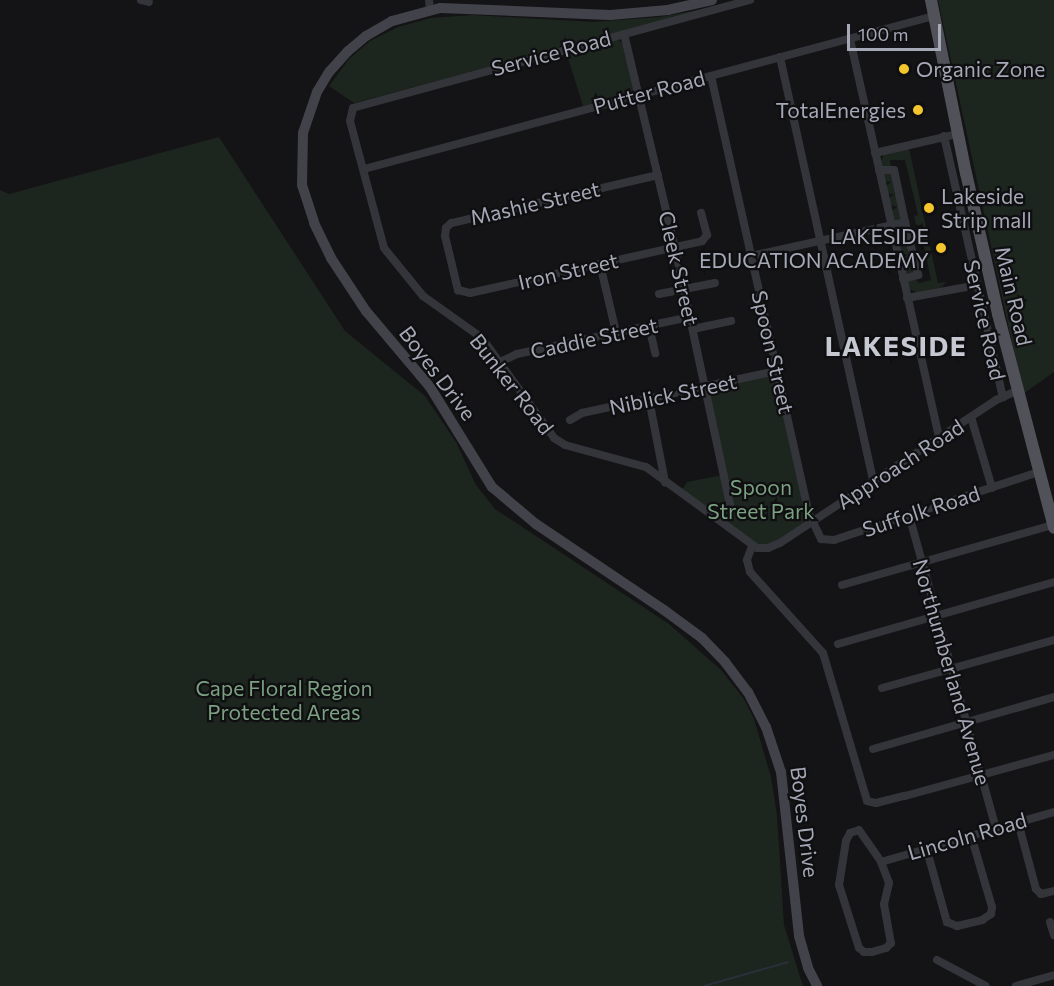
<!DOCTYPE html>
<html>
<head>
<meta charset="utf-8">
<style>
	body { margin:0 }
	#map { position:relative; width:1054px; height:986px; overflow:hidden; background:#141315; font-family:Commissioner,sans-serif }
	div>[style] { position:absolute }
	.green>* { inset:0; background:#1d251f }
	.stream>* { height:2px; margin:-1px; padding:0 1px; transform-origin:1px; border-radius:1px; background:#293039 }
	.street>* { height:8px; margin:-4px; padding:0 4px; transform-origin:4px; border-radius:4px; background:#34353a }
	.secondary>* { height:10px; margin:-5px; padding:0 5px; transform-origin:5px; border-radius:5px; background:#42434a }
	.primary>* { height:12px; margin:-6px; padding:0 6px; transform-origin:6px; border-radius:6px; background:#505159 }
	.dots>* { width:16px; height:16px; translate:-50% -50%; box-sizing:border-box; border:3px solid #0f0e10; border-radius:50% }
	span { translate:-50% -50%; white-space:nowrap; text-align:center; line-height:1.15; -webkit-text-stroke:4.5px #0f0e10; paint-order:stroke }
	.street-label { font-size:21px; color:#a5a8b6 }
	.poi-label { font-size:21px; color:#a5a8b6 }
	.left { translate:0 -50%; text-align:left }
	.right { translate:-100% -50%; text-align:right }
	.park-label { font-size:21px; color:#7ba182 }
	.district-label { font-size:27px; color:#c6c8d2; font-weight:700; letter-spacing:1.5px }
	.scale { position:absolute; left:847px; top:24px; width:94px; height:27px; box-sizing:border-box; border:3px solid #a5a8b6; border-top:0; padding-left:8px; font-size:18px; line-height:21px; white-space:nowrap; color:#a5a8b6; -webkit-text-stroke:4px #0f0e10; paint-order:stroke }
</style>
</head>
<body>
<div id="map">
	<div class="green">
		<div style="clip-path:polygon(938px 0,1054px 0,1054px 372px,1023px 394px)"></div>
		<div style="clip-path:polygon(716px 7px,354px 103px,329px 86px,349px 59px,370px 41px,398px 27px,431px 18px,473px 15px,594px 22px,659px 17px)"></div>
		<div style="clip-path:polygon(617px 39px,622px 43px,634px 89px,629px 94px,583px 106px,566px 52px)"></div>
		<div style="clip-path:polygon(219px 137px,345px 331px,425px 396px,456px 442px,476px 485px,495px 509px,669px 624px,721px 670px,744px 699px,754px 719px,771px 777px,777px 815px,784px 925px,803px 986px,0 986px,0 190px,9px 194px)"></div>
		<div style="clip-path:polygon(909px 148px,938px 283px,946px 282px,942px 287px,918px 293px,909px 289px,907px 281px,915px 279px,919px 283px,931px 280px,920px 225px,916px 225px,914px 216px,918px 215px,905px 160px,890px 160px,891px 167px,882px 169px,881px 161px,885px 153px)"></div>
		<div style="clip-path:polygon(891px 172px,896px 191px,894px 193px,900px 203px,897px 205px,903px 217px,900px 221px,893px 221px,891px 211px,897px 207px,890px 205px,888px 198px,894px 195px,887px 193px,886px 186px,891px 182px,884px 181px,883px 174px)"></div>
		<div style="clip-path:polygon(901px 225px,905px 228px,904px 239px,910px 250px,907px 252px,911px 254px,910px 264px,914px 274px,906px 277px,904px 270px,910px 267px,903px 265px,902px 258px,907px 255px,900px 252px,898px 245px,904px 240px,897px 240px,895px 229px)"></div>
		<div style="clip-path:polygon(777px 371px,813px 521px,764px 549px,680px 493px,687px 482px,723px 475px,705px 387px)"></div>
	</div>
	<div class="stream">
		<div style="left:704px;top:986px;width:87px;rotate:-15.9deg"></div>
	</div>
	<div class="street">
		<div style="left:141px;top:0;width:8px;rotate:14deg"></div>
		<div style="left:429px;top:0;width:10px;rotate:84deg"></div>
		<div style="left:750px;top:0;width:411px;rotate:164.8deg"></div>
		<div style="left:353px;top:108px;width:13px;rotate:103deg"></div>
		<div style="left:350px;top:121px;width:131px;rotate:75deg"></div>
		<div style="left:384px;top:248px;width:62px;rotate:50.9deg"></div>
		<div style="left:423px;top:296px;width:72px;rotate:35.4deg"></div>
		<div style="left:482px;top:338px;width:123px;rotate:54.2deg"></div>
		<div style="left:554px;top:438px;width:13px;rotate:32deg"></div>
		<div style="left:565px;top:445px;width:84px;rotate:15.2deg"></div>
		<div style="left:646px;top:467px;width:137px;rotate:36.1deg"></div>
		<div style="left:757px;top:548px;width:11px"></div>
		<div style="left:768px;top:548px;width:13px;rotate:-23deg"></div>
		<div style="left:780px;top:543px;width:259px;rotate:-33.5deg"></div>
		<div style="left:996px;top:400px;width:22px;rotate:-24deg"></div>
		<div style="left:624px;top:34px;width:220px;rotate:76.6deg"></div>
		<div style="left:675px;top:248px;width:263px;rotate:77.9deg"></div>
		<div style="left:850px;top:39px;width:409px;rotate:77.4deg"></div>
		<div style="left:780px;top:57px;width:434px;rotate:77.6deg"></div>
		<div style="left:711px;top:76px;width:449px;rotate:77.4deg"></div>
		<div style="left:809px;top:514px;width:28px;rotate:64deg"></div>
		<div style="left:821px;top:539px;width:13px;rotate:4deg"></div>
		<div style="left:834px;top:540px;width:216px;rotate:-18.4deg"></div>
		<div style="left:944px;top:136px;width:268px;rotate:77.3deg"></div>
		<div style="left:875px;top:153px;width:84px;rotate:-13deg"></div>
		<div style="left:364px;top:169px;width:590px;rotate:-15.03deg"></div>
		<div style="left:658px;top:175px;width:212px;rotate:166.9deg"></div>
		<div style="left:451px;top:223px;width:7px;rotate:135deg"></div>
		<div style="left:446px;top:228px;width:8px;rotate:97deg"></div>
		<div style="left:445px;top:236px;width:56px;rotate:76.5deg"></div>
		<div style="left:458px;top:290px;width:12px;rotate:14deg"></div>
		<div style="left:470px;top:293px;width:238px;rotate:-12.6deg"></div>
		<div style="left:702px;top:241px;width:8px;rotate:-50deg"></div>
		<div style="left:707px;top:235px;width:23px;rotate:-105deg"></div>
		<div style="left:751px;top:256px;width:158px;rotate:-12.4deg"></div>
		<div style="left:905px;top:222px;width:53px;rotate:-101.9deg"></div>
		<div style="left:894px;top:170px;width:15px;rotate:180deg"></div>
		<div style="left:600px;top:264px;width:70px;rotate:76.8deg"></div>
		<div style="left:903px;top:279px;width:16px;rotate:-15deg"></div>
		<div style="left:918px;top:275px;width:55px;rotate:-103.8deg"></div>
		<div style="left:659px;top:294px;width:57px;rotate:-11.1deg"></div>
		<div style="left:907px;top:298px;width:71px;rotate:-10.5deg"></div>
		<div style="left:649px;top:326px;width:28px;rotate:77deg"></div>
		<div style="left:693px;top:329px;width:39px;rotate:-12deg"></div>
		<div style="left:500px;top:362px;width:19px;rotate:-25deg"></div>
		<div style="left:517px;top:354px;width:177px;rotate:-12.1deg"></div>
		<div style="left:649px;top:399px;width:85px;rotate:79.1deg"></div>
		<div style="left:971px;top:417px;width:74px;rotate:73.5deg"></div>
		<div style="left:570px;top:420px;width:14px;rotate:-30deg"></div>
		<div style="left:582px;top:413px;width:199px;rotate:-12.2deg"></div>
		<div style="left:909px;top:515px;width:325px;rotate:74.5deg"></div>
		<div style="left:752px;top:546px;width:15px;rotate:110deg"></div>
		<div style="left:747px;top:560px;width:12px;rotate:76deg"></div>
		<div style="left:750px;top:572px;width:109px;rotate:48deg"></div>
		<div style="left:823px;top:653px;width:154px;rotate:73.4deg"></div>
		<div style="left:867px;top:801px;width:9px;rotate:13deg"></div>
		<div style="left:876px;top:803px;width:30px;rotate:-14deg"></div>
		<div style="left:905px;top:796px;width:155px;rotate:-15.4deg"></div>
		<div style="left:842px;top:585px;width:219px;rotate:-15.9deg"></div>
		<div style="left:838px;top:644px;width:225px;rotate:-16deg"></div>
		<div style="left:882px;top:688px;width:179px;rotate:-15.6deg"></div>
		<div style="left:873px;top:749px;width:188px;rotate:-16deg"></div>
		<div style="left:1018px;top:822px;width:69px;rotate:75deg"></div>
		<div style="left:1036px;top:889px;width:7px;rotate:45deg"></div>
		<div style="left:1041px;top:894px;width:13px;rotate:-13deg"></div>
		<div style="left:859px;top:830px;width:39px;rotate:55deg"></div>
		<div style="left:881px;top:862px;width:22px;rotate:69deg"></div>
		<div style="left:889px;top:883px;width:22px;rotate:103deg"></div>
		<div style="left:884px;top:904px;width:40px;rotate:80deg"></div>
		<div style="left:891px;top:943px;width:7px;rotate:135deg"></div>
		<div style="left:886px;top:948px;width:15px;rotate:164deg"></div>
		<div style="left:872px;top:952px;width:8px;rotate:180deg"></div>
		<div style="left:864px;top:952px;width:6px;rotate:-141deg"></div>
		<div style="left:859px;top:948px;width:66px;rotate:-107.6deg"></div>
		<div style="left:839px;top:885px;width:45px;rotate:-81deg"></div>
		<div style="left:846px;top:841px;width:9px;rotate:-63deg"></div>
		<div style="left:850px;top:833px;width:9px;rotate:-18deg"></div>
		<div style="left:926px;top:847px;width:78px;rotate:74.4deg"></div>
		<div style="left:947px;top:922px;width:11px;rotate:22deg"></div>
		<div style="left:957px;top:926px;width:26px;rotate:-13deg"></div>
		<div style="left:982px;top:920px;width:11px;rotate:-34deg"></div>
		<div style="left:991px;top:914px;width:7px;rotate:-82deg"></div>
		<div style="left:992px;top:907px;width:75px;rotate:-106.3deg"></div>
		<div style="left:881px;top:862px;width:180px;rotate:-16.1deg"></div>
		<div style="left:1050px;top:922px;width:14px;rotate:73deg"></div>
		<div style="left:937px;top:960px;width:55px;rotate:28deg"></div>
		<div style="left:1016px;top:986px;width:40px;rotate:-16deg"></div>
	</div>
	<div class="secondary">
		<div style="left:712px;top:0;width:45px;rotate:167.2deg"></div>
		<div style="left:668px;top:10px;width:58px;rotate:175.1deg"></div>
		<div style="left:610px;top:15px;width:170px;rotate:-177.6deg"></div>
		<div style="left:440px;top:8px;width:50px;rotate:164.8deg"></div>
		<div style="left:392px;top:21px;width:30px;rotate:150deg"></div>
		<div style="left:366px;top:36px;width:23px;rotate:140deg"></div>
		<div style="left:348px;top:51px;width:28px;rotate:132deg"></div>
		<div style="left:329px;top:72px;width:23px;rotate:121deg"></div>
		<div style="left:317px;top:92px;width:43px;rotate:108.9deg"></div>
		<div style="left:303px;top:133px;width:52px;rotate:91.1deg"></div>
		<div style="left:302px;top:185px;width:40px;rotate:72deg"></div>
		<div style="left:314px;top:223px;width:39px;rotate:64deg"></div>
		<div style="left:331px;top:258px;width:64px;rotate:56.6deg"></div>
		<div style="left:366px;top:311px;width:99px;rotate:49.9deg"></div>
		<div style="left:430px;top:387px;width:118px;rotate:58.2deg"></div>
		<div style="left:492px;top:487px;width:57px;rotate:40.1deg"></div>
		<div style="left:536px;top:524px;width:154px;rotate:33.9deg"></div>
		<div style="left:664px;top:610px;width:47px;rotate:36.4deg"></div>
		<div style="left:702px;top:638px;width:33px;rotate:46deg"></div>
		<div style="left:725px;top:662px;width:38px;rotate:53deg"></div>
		<div style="left:748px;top:692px;width:39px;rotate:63deg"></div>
		<div style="left:766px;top:727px;width:47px;rotate:71.6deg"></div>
		<div style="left:781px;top:772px;width:165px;rotate:83.7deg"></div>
		<div style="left:799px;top:936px;width:33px;rotate:74deg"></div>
		<div style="left:808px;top:968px;width:20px;rotate:63deg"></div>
	</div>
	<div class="primary">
		<div style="left:931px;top:0;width:177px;rotate:78.6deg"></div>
		<div style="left:966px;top:173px;width:145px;rotate:77.2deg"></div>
		<div style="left:998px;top:314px;width:221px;rotate:75.3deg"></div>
	</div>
	<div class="dots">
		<div style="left:904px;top:69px;background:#f4c62d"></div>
		<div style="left:918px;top:110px;background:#f4c62d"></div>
		<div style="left:929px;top:208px;background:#f4c62d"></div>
		<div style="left:941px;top:248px;background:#f4c62d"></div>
	</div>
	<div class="street-label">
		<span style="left:551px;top:53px;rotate:-15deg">Service Road</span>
		<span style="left:649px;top:92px;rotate:-15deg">Putter Road</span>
		<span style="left:535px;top:203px;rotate:-13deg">Mashie Street</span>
		<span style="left:679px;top:268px;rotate:77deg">Cleek Street</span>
		<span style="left:568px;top:271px;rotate:-13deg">Iron Street</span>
		<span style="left:1014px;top:296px;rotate:77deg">Main Road</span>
		<span style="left:985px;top:320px;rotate:77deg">Service Road</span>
		<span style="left:594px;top:338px;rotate:-12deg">Caddie Street</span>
		<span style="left:773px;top:352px;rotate:77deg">Spoon Street</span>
		<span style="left:438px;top:373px;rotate:53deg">Boyes Drive</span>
		<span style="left:512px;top:384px;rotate:52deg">Bunker Road</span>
		<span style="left:673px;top:394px;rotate:-12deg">Niblick Street</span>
		<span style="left:900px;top:464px;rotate:-33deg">Approach Road</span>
		<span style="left:921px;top:511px;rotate:-18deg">Suffolk Road</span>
		<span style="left:952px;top:672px;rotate:74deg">Northumberland Avenue</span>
		<span style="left:805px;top:822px;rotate:83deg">Boyes Drive</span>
		<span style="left:967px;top:836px;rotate:-16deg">Lincoln Road</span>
	</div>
	<div class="poi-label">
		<span class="left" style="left:916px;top:69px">Organic Zone</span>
		<span class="right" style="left:906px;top:110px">TotalEnergies</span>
		<span class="left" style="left:941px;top:208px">Lakeside<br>Strip mall</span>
		<span class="right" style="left:929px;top:248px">LAKESIDE<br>EDUCATION ACADEMY</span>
	</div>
	<div class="park-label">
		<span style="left:761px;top:499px">Spoon<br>Street Park</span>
		<span style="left:284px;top:700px">Cape Floral Region<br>Protected Areas</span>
	</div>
	<div class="district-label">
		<span style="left:896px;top:346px">LAKESIDE</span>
	</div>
	<div class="scale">100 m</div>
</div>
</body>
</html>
